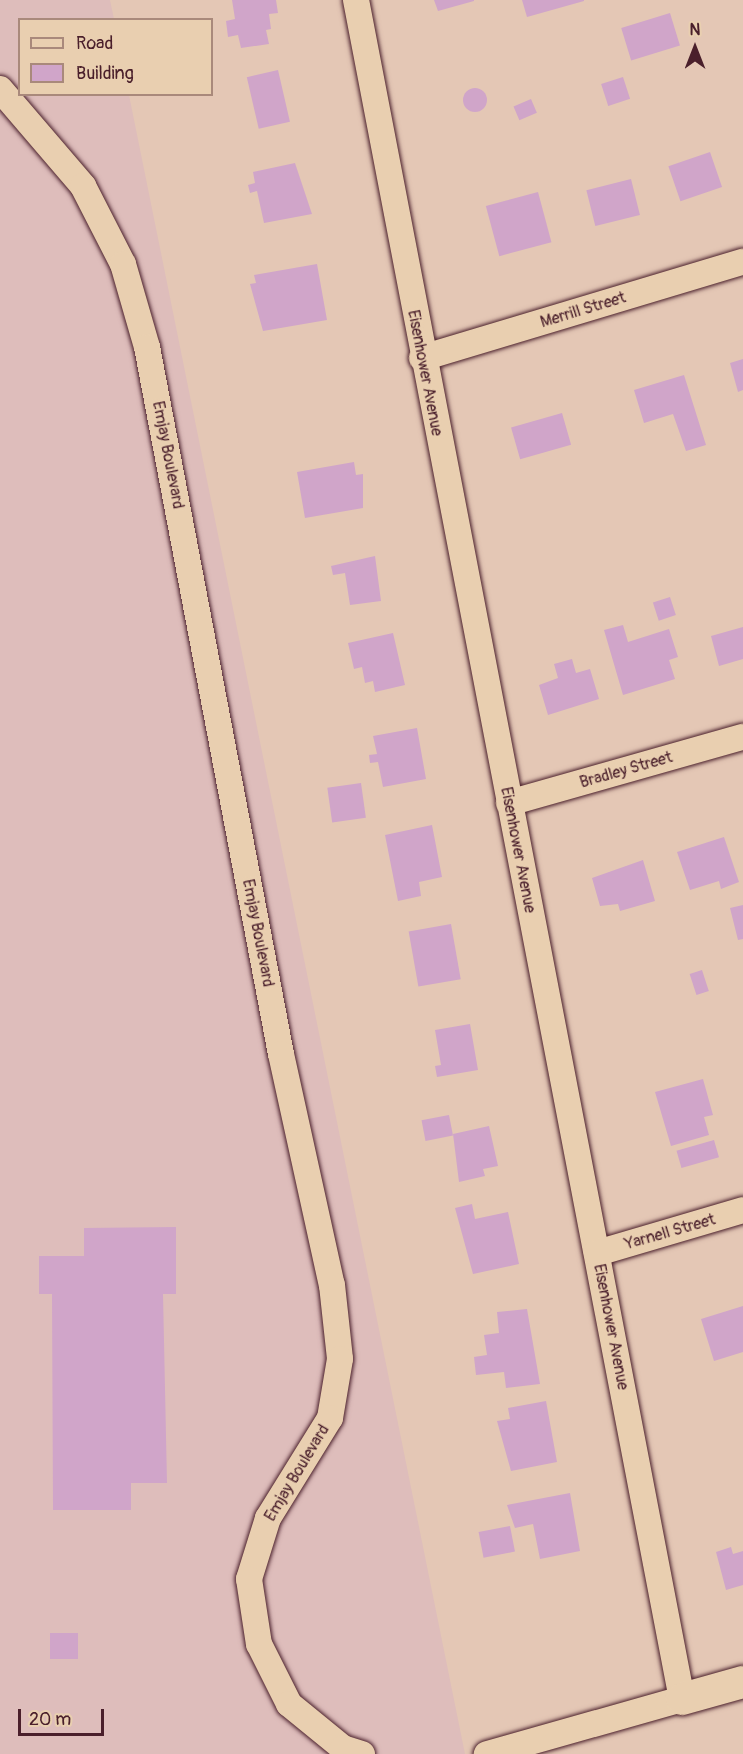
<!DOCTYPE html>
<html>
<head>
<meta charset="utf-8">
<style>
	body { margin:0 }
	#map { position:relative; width:743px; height:1754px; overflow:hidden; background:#e4c7b5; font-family:Pangolin,sans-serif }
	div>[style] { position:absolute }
	.built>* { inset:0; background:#debdbb }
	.building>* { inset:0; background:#d0a5c9; transform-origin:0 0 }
	.round { border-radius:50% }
	.roads { filter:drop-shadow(0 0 2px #4a1f2b) drop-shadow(0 0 2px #4a1f2b) }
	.minor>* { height:26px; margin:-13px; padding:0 13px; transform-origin:13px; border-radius:13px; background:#e9cfb0 }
	.tertiary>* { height:32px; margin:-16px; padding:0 16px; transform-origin:16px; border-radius:16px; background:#e9cfb0 }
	span { translate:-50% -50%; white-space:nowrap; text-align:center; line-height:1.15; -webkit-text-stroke:6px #e9cfb0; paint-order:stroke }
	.street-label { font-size:16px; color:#4a1f2b }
	.legend { position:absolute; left:18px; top:18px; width:195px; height:78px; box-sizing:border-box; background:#e9cfb0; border:2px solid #a9897b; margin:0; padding:8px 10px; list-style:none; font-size:18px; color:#4a1f2b }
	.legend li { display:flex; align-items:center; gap:12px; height:30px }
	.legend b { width:30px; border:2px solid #a9897b }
	.north { position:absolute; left:665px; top:18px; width:60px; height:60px; -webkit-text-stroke:4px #e9cfb0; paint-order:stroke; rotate:0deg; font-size:16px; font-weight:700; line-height:24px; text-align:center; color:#4a1f2b }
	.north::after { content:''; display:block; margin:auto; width:21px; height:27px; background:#4a1f2b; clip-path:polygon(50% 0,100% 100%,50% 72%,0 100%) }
	.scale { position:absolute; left:18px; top:1709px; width:86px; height:27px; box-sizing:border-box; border:3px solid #4a1f2b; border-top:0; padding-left:8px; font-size:18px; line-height:21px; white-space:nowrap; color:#4a1f2b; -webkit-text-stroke:4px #e9cfb0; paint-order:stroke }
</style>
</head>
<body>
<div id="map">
	<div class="built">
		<div style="clip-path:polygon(0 0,110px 0,114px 19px,20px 20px,20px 94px,129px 95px,465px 1754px,0 1754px)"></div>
	</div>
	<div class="building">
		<div style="clip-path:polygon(232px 0,276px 0,278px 13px,269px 14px,271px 29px,266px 30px,269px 44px,241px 48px,238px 35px,228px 37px,226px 21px,235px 19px)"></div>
		<div style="clip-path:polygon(434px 0,474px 0,474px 1px,438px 11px)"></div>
		<div style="clip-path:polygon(522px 0,584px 0,584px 1px,527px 17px)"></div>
		<div style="left:670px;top:13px;width:34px;height:51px;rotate:73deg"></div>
		<div style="left:278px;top:70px;width:53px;height:32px;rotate:77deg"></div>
		<div style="left:623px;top:77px;width:23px;height:23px;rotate:72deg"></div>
		<div class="round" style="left:463px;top:88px;width:24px;height:24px"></div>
		<div style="left:531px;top:99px;width:15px;height:19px;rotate:67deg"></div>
		<div style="left:710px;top:152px;width:37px;height:44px;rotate:71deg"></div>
		<div style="clip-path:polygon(295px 163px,312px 214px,264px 223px,257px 191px,250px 193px,248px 185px,255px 183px,253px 172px)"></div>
		<div style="left:631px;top:179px;width:37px;height:46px;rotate:76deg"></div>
		<div style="left:538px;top:192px;width:52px;height:54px;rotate:75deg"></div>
		<div style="clip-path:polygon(317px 264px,327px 320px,263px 331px,250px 284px,256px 283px,254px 275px)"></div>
		<div style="clip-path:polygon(743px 359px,743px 390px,738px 392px,730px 363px)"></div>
		<div style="clip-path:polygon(684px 375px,706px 445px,686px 451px,673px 414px,644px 423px,634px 390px)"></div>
		<div style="left:562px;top:413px;width:33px;height:53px;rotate:74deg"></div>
		<div style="clip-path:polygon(354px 462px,356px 475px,363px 474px,363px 508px,305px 518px,297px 472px)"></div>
		<div style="clip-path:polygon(375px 556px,381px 601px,350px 605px,345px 573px,333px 575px,331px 566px)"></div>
		<div style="left:670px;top:597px;width:19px;height:18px;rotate:72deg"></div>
		<div style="clip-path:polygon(623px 625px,628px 642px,669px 629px,678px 657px,669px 660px,675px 679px,623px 695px,604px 630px)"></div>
		<div style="clip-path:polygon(743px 627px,743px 659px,719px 666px,711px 636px)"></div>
		<div style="clip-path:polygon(393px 633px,405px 685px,375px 692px,373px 681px,365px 683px,362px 667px,354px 669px,348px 643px)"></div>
		<div style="clip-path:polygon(572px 659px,576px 673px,590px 669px,599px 699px,548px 715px,539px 685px,558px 678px,554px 664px)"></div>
		<div style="clip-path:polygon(417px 728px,426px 779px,383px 787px,378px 762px,370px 763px,369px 755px,377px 754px,373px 736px)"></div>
		<div style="left:361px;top:783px;width:35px;height:34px;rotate:82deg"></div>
		<div style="clip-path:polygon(432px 825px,442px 877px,419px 882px,421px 896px,398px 901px,385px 835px)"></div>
		<div style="clip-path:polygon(724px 837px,739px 882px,721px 889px,719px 881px,690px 890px,677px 852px)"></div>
		<div style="clip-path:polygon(643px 860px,655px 901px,620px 911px,618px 904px,600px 906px,592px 878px)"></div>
		<div style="clip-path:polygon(743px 905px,743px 939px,738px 940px,730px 908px)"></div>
		<div style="left:451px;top:924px;width:56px;height:43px;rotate:80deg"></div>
		<div style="left:702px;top:970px;width:22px;height:13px;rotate:72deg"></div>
		<div style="clip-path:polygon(470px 1024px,478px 1070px,437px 1077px,435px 1066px,441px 1065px,435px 1030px)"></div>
		<div style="clip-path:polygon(703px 1079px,713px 1115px,704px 1117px,709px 1135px,671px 1146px,655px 1092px)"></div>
		<div style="left:449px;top:1115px;width:21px;height:28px;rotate:79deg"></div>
		<div style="clip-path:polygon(489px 1126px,498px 1166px,483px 1169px,485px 1176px,459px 1182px,453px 1134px)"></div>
		<div style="left:714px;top:1140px;width:18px;height:39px;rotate:74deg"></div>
		<div style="clip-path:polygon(472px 1204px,475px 1219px,508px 1212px,519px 1264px,473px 1274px,455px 1208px)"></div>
		<div style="clip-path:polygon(176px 1227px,176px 1294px,163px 1294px,167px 1483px,131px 1483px,131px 1510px,53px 1510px,52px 1294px,39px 1294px,39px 1256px,84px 1256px,84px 1228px)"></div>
		<div style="clip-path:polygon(743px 1306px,743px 1352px,714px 1361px,701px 1319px)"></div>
		<div style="clip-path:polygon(527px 1309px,540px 1384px,506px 1388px,504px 1372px,476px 1375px,474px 1357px,487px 1355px,484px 1335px,499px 1333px,497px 1312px)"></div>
		<div style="clip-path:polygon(546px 1401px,557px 1462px,511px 1471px,497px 1421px,510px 1419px,508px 1408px)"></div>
		<div style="clip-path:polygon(570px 1493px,580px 1551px,540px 1559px,533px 1524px,515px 1528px,507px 1505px)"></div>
		<div style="left:510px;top:1526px;width:26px;height:32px;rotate:79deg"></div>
		<div style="clip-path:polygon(731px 1547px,733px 1554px,743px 1551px,743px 1585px,726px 1590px,716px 1552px)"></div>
		<div style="left:50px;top:1633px;width:28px;height:26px"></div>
	</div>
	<div class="roads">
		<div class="minor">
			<div style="left:356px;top:0;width:1730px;rotate:79.14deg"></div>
			<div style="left:682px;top:1699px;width:203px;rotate:164.2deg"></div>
			<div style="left:0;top:89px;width:128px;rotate:49.4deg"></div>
			<div style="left:83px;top:186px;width:88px;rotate:62.9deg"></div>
			<div style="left:123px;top:264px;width:86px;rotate:73.9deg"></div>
			<div style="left:147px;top:347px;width:720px;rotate:79.27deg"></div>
			<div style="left:281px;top:1054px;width:237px;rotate:77.6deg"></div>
			<div style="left:332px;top:1285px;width:74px;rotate:83.8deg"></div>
			<div style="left:340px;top:1359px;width:60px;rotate:99.6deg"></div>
			<div style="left:330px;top:1418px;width:118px;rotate:121.8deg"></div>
			<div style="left:268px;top:1518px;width:64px;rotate:107.3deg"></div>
			<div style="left:249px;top:1579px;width:66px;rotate:81.3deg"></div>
			<div style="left:259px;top:1644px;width:67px;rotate:63.4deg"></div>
			<div style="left:289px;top:1704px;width:70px;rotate:39.2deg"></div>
			<div style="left:343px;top:1748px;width:20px;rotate:18deg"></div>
			<div style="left:422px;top:358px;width:335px;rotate:-16.7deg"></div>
			<div style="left:509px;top:803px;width:243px;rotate:-15.8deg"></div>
			<div style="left:597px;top:1253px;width:152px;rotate:-16.4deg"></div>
		</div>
		<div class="tertiary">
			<div style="left:682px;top:1699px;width:63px;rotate:-15.6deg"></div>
		</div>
	</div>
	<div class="street-label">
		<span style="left:583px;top:310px;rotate:-17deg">Merrill Street</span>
		<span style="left:425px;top:373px;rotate:79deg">Eisenhower Avenue</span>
		<span style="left:168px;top:455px;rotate:79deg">Emjay Boulevard</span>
		<span style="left:626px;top:770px;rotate:-16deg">Bradley Street</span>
		<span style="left:518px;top:850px;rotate:79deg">Eisenhower Avenue</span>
		<span style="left:258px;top:933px;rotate:79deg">Emjay Boulevard</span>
		<span style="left:670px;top:1232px;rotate:-16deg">Yarnell Street</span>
		<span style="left:611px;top:1327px;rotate:79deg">Eisenhower Avenue</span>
		<span style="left:297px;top:1473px;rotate:-59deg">Emjay Boulevard</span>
	</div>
	<ul class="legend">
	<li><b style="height:8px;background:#e9cfb0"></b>Road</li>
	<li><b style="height:16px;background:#d0a5c9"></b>Building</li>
	</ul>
	<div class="north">N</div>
	<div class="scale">20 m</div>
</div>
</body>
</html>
